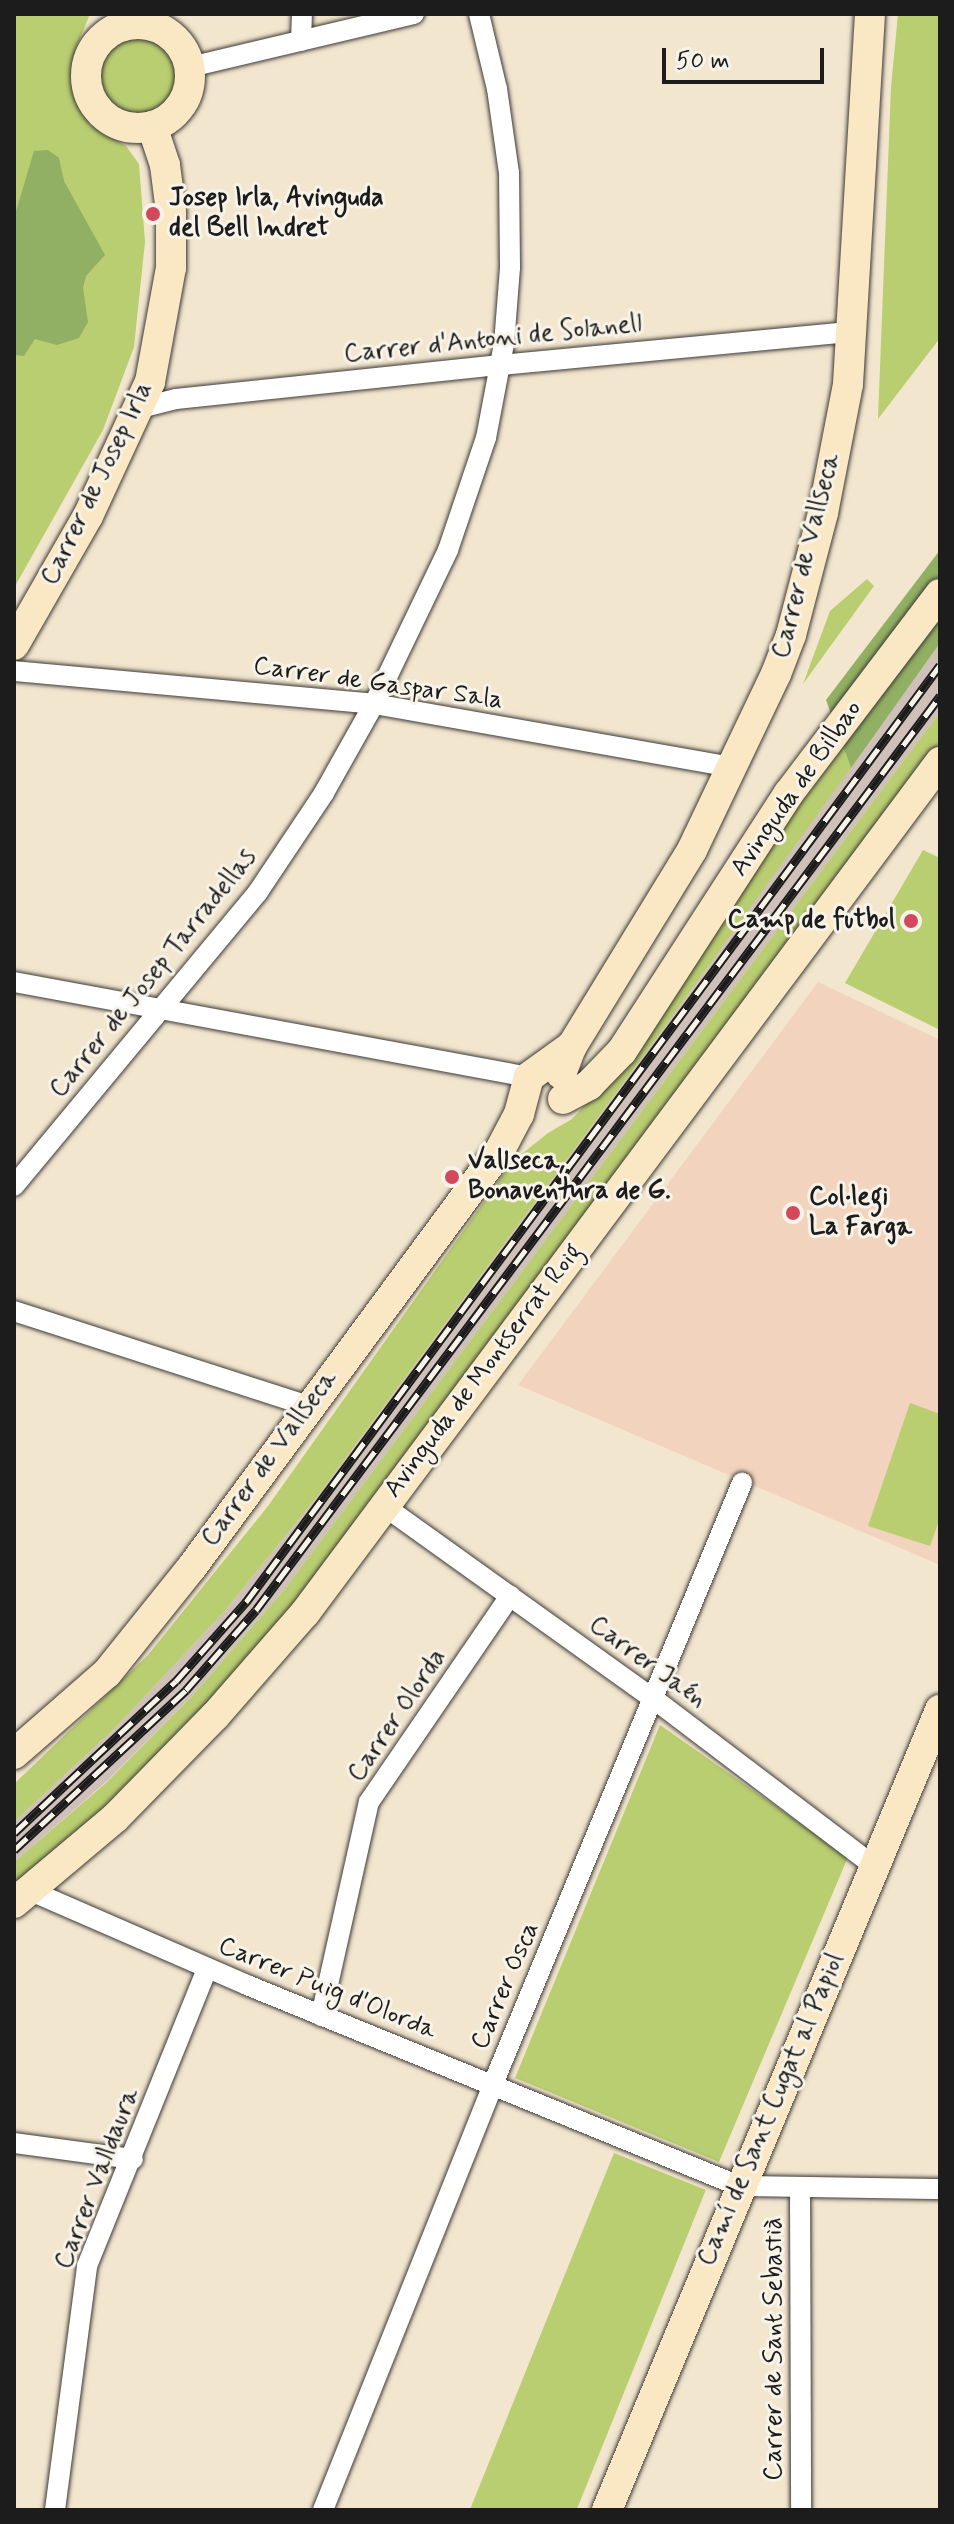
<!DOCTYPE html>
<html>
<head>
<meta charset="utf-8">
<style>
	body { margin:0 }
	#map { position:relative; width:954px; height:2524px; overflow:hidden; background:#f3e6cf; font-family:Mynerve,sans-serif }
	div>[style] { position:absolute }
	.built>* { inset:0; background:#f2d4be }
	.industrial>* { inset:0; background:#cfc0ba }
	.green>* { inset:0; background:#b9cd71; transform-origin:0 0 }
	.round { border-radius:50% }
	.forest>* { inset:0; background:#92b063 }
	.roads { filter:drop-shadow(0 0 2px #3c3a37) drop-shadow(0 0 2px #3c3a37) }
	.street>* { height:20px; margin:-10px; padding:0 10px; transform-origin:10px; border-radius:10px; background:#fff }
	.secondary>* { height:30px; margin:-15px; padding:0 15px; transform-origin:15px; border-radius:15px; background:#fae7c3 }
	.secondary>.ring { margin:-15px; padding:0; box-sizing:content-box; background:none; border:30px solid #fae7c3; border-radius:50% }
	.rail>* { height:9px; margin-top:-4.5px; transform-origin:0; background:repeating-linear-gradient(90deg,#f7f3e8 0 18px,#1c1c1c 0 36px); box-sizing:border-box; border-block:2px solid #1c1c1c }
	.dots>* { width:22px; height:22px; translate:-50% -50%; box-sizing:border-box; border:4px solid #f7f3e8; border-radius:50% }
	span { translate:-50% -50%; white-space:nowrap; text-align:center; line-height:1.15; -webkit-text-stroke:6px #f7f3e8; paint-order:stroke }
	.poi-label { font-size:26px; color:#1c1c1c; font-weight:700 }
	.left { translate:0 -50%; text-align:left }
	.right { translate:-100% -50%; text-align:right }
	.street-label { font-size:26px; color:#1c1c1c }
	.frame { position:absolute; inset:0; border:16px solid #1c1c1c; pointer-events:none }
	.scale { position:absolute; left:662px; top:48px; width:162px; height:36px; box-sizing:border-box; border:4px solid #1c1c1c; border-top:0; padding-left:10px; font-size:24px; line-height:28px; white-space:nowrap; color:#1c1c1c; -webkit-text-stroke:6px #f7f3e8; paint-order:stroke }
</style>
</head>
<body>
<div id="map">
	<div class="built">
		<div style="clip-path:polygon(818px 982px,940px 1040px,940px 1565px,518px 1385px)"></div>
	</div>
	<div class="industrial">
		<div style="clip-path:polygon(940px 643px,940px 712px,284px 1590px,193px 1695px,107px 1781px,14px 1862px,14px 1822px,114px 1729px,224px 1612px,316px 1498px,653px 1043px)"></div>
	</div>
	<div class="green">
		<div style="clip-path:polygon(14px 14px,90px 14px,76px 48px,70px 81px,90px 125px,126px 146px,139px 164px,145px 242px,134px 347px,103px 430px,14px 588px)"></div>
		<div style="clip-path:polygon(898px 14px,940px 14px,940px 338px,878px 419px,891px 87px)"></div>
		<div class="round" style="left:99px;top:37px;width:78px;height:78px"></div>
		<div style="clip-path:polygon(867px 579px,874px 586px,803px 684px,830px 611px)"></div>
		<div style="clip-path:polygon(940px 712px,940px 742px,553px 1265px,270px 1640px,139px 1782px,14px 1886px,14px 1862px,107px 1782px,193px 1695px,284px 1590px)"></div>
		<div style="clip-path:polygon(840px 738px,851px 768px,653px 1043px,316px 1498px,224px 1612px,114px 1729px,14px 1822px,14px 1784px,148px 1655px,268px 1506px,513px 1161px,548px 1133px,572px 1119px,593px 1097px)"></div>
		<div style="clip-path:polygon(923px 850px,940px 858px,940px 1030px,845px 983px)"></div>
		<div style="clip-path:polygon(910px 1403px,940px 1414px,940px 1518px,930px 1546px,868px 1526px)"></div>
		<div style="clip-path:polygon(660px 1725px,848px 1857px,719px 2162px,515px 2078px)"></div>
		<div style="left:614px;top:2153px;width:99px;height:385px;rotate:22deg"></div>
	</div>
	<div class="forest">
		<div style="clip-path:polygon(48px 150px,59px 158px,64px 181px,105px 255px,86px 276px,83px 288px,88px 322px,79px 338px,57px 345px,35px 339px,24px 356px,14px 355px,14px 218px,34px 151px)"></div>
		<div style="clip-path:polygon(940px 550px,940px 643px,851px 768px,826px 700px)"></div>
	</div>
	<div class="roads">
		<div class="street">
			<div style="left:301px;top:41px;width:27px;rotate:-88deg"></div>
			<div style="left:190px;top:67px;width:230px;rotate:-13.3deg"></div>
			<div style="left:140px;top:408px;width:37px;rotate:-14deg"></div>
			<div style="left:176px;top:399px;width:326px;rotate:-6deg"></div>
			<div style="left:500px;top:365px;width:354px;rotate:-5.4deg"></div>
			<div style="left:14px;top:671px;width:362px;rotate:5.2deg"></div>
			<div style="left:374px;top:704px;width:364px;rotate:10deg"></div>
			<div style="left:14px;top:982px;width:524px;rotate:10.45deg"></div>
			<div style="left:14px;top:1186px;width:382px;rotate:-50.3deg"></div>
			<div style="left:258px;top:892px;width:119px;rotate:-56.3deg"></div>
			<div style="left:324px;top:793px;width:102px;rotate:-60.7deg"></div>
			<div style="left:374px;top:704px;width:171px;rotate:-64.3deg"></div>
			<div style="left:448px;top:550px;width:118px;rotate:-71.3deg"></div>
			<div style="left:486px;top:438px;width:96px;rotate:-79.2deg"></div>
			<div style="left:504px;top:344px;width:77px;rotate:-85.5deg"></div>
			<div style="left:510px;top:267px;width:94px;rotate:-90.6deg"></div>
			<div style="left:509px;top:173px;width:85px;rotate:-98.1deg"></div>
			<div style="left:497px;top:89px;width:77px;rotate:-103.5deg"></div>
			<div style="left:14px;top:1311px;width:310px;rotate:17.9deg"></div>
			<div style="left:384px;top:1506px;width:332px;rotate:35.6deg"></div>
			<div style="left:654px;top:1699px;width:278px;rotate:37.2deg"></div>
			<div style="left:31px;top:1891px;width:236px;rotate:23.5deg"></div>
			<div style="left:247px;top:1985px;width:531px;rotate:22.22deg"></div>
			<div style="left:739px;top:2186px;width:201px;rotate:0.9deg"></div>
			<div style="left:321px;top:2016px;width:219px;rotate:-77.4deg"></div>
			<div style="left:369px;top:1802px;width:250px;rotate:-55.6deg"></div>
			<div style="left:14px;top:2143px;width:120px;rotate:7.7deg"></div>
			<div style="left:800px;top:2187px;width:323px;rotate:89.8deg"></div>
			<div style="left:55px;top:2510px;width:246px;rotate:-82.5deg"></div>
			<div style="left:87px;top:2266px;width:320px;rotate:-68deg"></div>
			<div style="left:323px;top:2510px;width:459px;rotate:-68.2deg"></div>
			<div style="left:493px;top:2084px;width:651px;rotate:-67.5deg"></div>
		</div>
		<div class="secondary">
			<div class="ring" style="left:86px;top:24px;width:74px;height:74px"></div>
			<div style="left:14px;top:645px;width:149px;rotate:-60.2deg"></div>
			<div style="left:88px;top:516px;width:148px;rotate:-65.2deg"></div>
			<div style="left:150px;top:382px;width:116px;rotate:-79.6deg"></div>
			<div style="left:171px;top:268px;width:56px;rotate:-90deg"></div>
			<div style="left:171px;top:212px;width:47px;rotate:-97.3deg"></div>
			<div style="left:165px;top:165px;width:41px;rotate:-108.4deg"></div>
			<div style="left:561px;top:1074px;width:30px;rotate:-69deg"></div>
			<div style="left:572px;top:1046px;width:230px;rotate:-58.5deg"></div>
			<div style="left:692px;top:850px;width:195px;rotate:-64.5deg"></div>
			<div style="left:776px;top:674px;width:42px;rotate:-69deg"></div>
			<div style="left:791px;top:635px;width:126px;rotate:-75.3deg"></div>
			<div style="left:823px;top:513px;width:131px;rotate:-79deg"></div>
			<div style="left:848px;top:384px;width:371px;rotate:-86.6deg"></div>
			<div style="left:563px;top:1099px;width:30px;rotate:-28deg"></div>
			<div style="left:589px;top:1085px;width:47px;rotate:-45.9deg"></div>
			<div style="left:622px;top:1051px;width:307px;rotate:-57.1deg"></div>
			<div style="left:789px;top:793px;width:250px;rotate:-52.8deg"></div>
			<div style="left:14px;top:1754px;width:123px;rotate:-41.1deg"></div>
			<div style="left:107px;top:1673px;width:136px;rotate:-51.3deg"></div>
			<div style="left:192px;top:1567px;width:518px;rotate:-53.55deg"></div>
			<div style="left:500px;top:1150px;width:41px;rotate:-62.2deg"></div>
			<div style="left:519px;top:1114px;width:38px;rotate:-75deg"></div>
			<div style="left:529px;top:1077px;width:53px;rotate:-35.8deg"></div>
			<div style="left:14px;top:1903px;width:132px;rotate:-40.1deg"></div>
			<div style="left:115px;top:1818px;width:143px;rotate:-45.6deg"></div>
			<div style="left:215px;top:1716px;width:137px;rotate:-48.9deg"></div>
			<div style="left:305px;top:1613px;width:1062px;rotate:-53.27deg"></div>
			<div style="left:607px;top:2510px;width:867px;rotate:-67.4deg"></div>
		</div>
	</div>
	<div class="rail">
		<div style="left:14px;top:1833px;width:222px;rotate:-43.2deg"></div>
		<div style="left:176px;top:1681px;width:106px;rotate:-48.5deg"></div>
		<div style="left:246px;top:1602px;width:1166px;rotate:-53.47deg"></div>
		<div style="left:14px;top:1850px;width:235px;rotate:-42.9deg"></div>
		<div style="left:186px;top:1690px;width:106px;rotate:-48.8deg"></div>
		<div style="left:256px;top:1610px;width:1142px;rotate:-53.19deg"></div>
	</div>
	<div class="dots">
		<div style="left:153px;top:214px;background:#d1495b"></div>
		<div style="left:911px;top:921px;background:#d1495b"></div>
		<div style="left:452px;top:1177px;background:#d1495b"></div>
		<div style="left:793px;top:1213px;background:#d1495b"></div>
	</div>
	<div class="poi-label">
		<span class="left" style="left:169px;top:214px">Josep Irla, Avinguda<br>del Bell Indret</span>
		<span class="right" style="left:895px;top:921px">Camp de futbol</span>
		<span class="left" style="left:468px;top:1177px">Vallseca,<br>Bonaventura de G.</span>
		<span class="left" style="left:809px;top:1213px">Col·legi<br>La Farga</span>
	</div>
	<div class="street-label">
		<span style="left:493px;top:340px;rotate:-6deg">Carrer d'Antoni de Solanell</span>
		<span style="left:98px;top:484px;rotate:-64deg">Carrer de Josep Irla</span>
		<span style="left:807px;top:556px;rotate:-76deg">Carrer de Vallseca</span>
		<span style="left:378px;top:684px;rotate:8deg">Carrer de Gaspar Sala</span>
		<span style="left:797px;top:789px;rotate:-55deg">Avinguda de Bilbao</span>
		<span style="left:154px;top:974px;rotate:-51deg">Carrer de Josep Tarradellas</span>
		<span style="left:484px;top:1371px;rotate:-53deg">Avinguda de Montserrat Roig</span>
		<span style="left:270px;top:1459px;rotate:-54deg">Carrer de Vallseca</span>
		<span style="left:647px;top:1663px;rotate:36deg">Carrer Jaén</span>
		<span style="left:398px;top:1716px;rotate:-56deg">Carrer Olorda</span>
		<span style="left:506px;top:1986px;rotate:-67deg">Carrer Osca</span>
		<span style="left:327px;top:1989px;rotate:22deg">Carrer Puig d'Olorda</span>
		<span style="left:772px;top:2110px;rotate:-67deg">Camí de Sant Cugat al Papiol</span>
		<span style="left:98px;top:2179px;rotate:-69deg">Carrer Valldaura</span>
		<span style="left:775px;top:2349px;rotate:-90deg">Carrer de Sant Sebastià</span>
	</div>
	<div class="frame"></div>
	<div class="scale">50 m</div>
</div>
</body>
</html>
